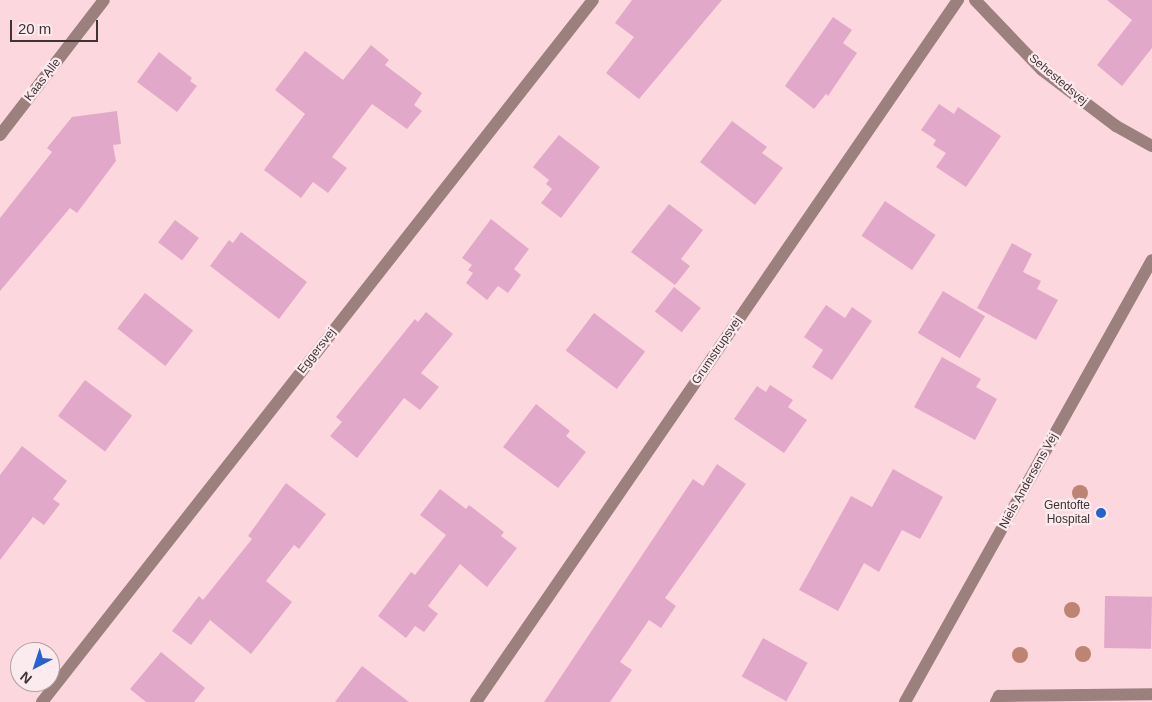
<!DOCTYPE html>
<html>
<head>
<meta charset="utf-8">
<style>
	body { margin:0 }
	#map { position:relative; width:1152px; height:702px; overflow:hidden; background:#fdd7de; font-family:Helvetica,sans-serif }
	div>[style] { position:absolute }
	.building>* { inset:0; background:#e2a8c9; transform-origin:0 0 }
	.minor>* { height:12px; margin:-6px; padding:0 6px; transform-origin:6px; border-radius:6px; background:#9c807d }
	.trees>* { width:16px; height:16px; margin:-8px; border-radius:50%; background:#bd8473 }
	.dots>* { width:14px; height:14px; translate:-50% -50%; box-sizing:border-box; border:2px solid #fbebee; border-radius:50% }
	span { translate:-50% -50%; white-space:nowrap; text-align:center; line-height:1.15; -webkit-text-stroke:4.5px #fbebee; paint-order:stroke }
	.street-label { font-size:12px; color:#413235 }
	.poi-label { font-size:12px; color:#413235 }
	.right { translate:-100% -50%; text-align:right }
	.north { position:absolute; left:10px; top:642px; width:50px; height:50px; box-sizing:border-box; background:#fbebee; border:1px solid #b1a1a4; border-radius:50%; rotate:220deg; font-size:14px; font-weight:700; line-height:20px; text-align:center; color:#413235 }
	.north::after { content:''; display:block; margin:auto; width:18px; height:22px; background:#2860ce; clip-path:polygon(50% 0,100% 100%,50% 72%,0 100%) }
	.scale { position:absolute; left:10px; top:20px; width:88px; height:22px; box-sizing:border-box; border:2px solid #413235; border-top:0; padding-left:6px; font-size:15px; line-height:18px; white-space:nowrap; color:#413235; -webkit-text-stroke:4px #fbebee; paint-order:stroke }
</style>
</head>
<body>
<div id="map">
	<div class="building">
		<div style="clip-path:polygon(632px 0,722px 0,639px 99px,606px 73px,634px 37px,615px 23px)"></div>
		<div style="clip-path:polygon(1107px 0,1152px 0,1152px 48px,1122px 86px,1097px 65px,1132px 20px)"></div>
		<div style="clip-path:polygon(833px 17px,852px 30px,843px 43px,857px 53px,828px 96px,826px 94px,814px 109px,785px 86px)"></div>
		<div style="clip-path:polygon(371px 45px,389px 60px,385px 65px,422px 93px,414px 105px,422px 111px,407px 129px,372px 104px,332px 157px,347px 168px,328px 193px,313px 182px,301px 198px,264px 170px,305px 114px,275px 90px,305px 51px,343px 80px)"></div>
		<div style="clip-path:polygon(159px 52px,192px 78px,190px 81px,197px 86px,177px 112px,137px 82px)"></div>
		<div style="clip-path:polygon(939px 104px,954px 114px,958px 107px,1001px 136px,966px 187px,936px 167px,946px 153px,933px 145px,936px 140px,921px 130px)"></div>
		<div style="clip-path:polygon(117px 111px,121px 144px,113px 145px,116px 161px,77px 213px,70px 208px,0 291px,0 218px,52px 152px,47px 148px,72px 117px)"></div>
		<div style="clip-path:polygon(732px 121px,767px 147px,762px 153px,783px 168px,755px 205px,700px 162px)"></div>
		<div style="clip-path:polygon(559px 135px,600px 167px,561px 218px,541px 203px,552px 189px,546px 184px,549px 180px,533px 167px)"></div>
		<div style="left:885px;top:201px;width:61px;height:42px;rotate:34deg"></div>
		<div style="clip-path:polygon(669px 204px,703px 230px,681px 259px,690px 266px,675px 285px,631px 252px)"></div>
		<div style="clip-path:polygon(491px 219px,529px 249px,514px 269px,521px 275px,508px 293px,498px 286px,487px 300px,466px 283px,473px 273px,468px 270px,472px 265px,462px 258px)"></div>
		<div style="left:175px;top:220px;width:30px;height:28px;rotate:37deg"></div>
		<div style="clip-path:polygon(241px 232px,307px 282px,279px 319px,210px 266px,229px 240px,233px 243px)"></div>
		<div style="clip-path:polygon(1012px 243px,1032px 254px,1023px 272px,1041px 281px,1037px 289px,1058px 300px,1036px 340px,977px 308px)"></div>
		<div style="left:674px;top:287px;width:34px;height:31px;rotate:38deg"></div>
		<div style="left:943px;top:291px;width:49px;height:49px;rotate:31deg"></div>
		<div style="left:145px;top:293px;width:61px;height:45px;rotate:38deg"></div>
		<div style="clip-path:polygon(826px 305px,845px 318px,852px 307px,872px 321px,832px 380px,812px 367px,823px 350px,804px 337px)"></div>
		<div style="clip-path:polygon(426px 312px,453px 334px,421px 373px,439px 387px,420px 410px,404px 398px,357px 458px,330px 436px,342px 422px,336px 417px,415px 319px,418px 322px)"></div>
		<div style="left:594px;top:313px;width:64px;height:47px;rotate:37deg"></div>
		<div style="clip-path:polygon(942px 357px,981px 379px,976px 387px,997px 399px,975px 440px,914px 407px)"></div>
		<div style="left:85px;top:380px;width:59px;height:45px;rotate:37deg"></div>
		<div style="clip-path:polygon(770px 385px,793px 400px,788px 407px,807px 420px,784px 453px,734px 419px,757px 386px,766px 392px)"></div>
		<div style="clip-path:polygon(536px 404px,570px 431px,566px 436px,586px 452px,558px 488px,503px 447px)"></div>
		<div style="clip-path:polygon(22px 446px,67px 481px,53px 499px,60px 504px,44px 525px,33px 517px,0 560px,0 475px)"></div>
		<div style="clip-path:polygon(717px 464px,746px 484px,665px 598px,676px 606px,661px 628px,649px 620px,620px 662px,632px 670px,610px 702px,544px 702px,693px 479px,703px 486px)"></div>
		<div style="clip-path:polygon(893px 469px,943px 497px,920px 539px,902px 530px,879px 572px,864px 563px,838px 611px,799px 590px,851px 496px,872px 507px)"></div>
		<div style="clip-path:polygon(286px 483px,326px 514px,299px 549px,294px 545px,266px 581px,292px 602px,251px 654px,210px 620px,191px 645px,172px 631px,199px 596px,203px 600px,252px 539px,248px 536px)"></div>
		<div style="clip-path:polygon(440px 489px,466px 509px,469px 505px,504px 532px,501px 536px,517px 548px,487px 587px,460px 564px,428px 606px,438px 614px,424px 632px,415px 626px,406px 638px,378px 616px,411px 572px,415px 575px,446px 535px,420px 515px)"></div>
		<div style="left:1105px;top:596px;width:47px;height:52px;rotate:1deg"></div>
		<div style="left:763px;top:638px;width:51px;height:44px;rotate:29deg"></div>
		<div style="clip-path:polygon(161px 652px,205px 688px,194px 702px,146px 702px,130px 689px)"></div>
		<div style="clip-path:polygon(362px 666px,409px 702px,335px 702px)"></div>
	</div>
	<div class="minor">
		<div style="left:975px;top:0;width:97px;rotate:46.3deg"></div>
		<div style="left:1042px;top:70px;width:93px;rotate:37.1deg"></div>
		<div style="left:1116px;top:126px;width:41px;rotate:29.1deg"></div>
		<div style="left:0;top:135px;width:170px;rotate:-52.4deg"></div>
		<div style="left:42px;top:702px;width:892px;rotate:-51.87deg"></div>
		<div style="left:476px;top:702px;width:852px;rotate:-55.53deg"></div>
		<div style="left:905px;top:702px;width:506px;rotate:-60.8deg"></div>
		<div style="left:996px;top:702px;width:7px;rotate:-63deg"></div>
		<div style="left:999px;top:696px;width:153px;rotate:-0.7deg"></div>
	</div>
	<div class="trees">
		<div style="left:1080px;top:493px"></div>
		<div style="left:1072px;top:610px"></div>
		<div style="left:1083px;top:654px"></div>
		<div style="left:1020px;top:655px"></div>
	</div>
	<div class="dots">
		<div style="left:1101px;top:513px;background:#2860ce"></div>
	</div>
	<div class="street-label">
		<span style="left:43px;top:80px;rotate:-52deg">Kaas Alle</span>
		<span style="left:1058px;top:80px;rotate:40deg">Sehestedsvej</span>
		<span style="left:317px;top:351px;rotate:-52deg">Eggersvej</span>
		<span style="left:717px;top:351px;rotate:-56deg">Grumstrupsvej</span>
		<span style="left:1029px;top:481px;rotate:-61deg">Niels Andersens Vej</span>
	</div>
	<div class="poi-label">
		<span class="right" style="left:1090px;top:513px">Gentofte<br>Hospital</span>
	</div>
	<div class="north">N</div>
	<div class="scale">20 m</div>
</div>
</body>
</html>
